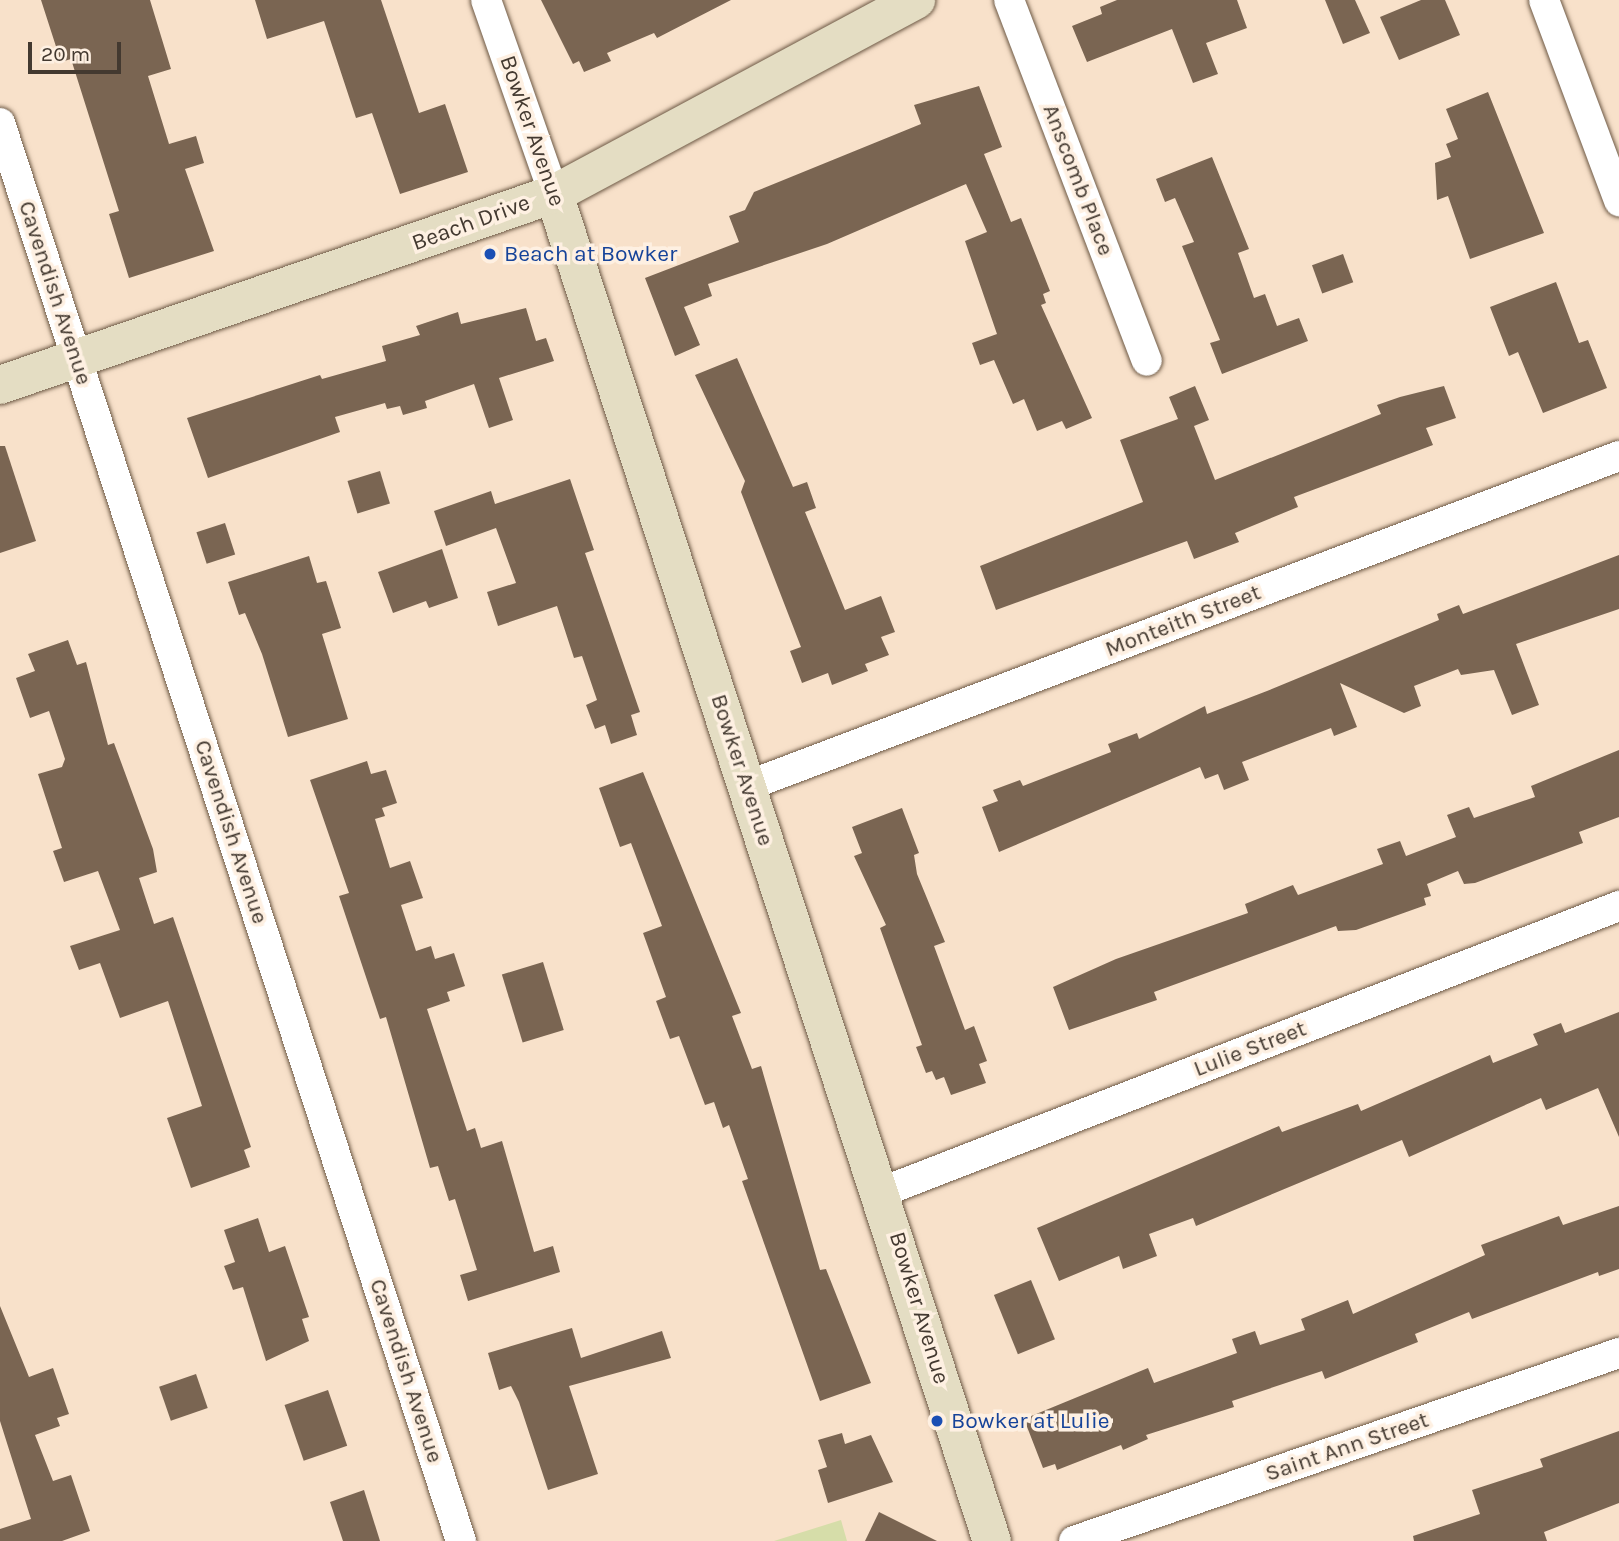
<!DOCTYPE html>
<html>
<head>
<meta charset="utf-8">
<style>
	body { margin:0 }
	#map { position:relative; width:1619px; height:1541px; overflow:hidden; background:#f8e1ca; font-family:Karla,sans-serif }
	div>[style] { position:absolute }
	.green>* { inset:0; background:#d6dda9 }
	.building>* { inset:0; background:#7a6552; transform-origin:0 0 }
	.roads { filter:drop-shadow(0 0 2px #6d5945) drop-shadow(0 0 2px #6d5945) }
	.street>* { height:30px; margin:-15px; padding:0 15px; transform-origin:15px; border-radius:15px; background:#fff }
	.secondary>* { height:38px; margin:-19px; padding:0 19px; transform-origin:19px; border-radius:19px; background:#e4ddc3 }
	.dots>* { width:19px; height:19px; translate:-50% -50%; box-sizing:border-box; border:4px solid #fef0e2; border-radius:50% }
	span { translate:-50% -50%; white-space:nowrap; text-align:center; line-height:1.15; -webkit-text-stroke:7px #fef0e2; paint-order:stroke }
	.street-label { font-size:23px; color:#433930 }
	.transit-label { font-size:23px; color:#164399 }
	.left { translate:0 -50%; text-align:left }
	.scale { position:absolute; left:28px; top:42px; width:93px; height:32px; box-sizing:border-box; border:4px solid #433930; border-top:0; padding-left:9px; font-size:21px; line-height:24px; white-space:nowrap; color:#433930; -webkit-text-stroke:5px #fef0e2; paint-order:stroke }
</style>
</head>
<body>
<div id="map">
	<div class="green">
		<div style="clip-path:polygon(841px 1520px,847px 1541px,774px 1541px)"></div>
	</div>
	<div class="building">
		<div style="clip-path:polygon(41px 0,150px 0,171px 69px,148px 76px,169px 144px,196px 136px,204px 163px,185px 169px,214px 251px,129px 278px,109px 214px,119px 211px,71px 59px,61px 62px)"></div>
		<div style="clip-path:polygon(255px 0,381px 0,419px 113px,445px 104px,468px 172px,400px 194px,372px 113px,356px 118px,324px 21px,267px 39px)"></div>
		<div style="clip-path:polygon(541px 0,731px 0,657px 38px,654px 33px,607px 53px,611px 61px,584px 72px,579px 61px,573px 64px)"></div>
		<div style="clip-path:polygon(1117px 0,1237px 0,1247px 28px,1206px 43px,1218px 74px,1193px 83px,1172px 29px,1087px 62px,1072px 26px,1102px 14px,1100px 7px)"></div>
		<div style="clip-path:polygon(1325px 0,1355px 0,1370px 33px,1343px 44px)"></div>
		<div style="clip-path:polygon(1421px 0,1445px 0,1460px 35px,1399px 60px,1380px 17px)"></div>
		<div style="clip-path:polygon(979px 86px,1002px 147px,984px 154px,1011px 222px,1021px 218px,1050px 291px,1043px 294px,1046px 303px,1041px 305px,1092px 418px,1066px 429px,1062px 421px,1037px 431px,1024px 399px,1013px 404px,994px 360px,980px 365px,972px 343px,997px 334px,965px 241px,987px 232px,966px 184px,827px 244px,708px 284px,712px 296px,684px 307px,700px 345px,675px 356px,645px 278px,739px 242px,729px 216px,745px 210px,754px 192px,921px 124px,914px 105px)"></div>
		<div style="clip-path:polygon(1488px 92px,1544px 233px,1470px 259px,1448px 196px,1437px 200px,1435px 163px,1451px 157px,1446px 144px,1458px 139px,1446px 109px)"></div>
		<div style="clip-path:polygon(1212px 157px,1249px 249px,1238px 253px,1254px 298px,1265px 294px,1277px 326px,1299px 318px,1308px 341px,1222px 374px,1210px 343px,1220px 340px,1182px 246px,1194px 242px,1175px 198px,1165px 202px,1156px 179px)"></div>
		<div style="left:1343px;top:254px;width:30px;height:33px;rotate:70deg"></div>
		<div style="clip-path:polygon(1556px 282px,1579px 343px,1588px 340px,1607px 388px,1543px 413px,1518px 352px,1509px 356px,1490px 307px)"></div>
		<div style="clip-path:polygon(526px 308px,536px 341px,546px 338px,554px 361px,499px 378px,513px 420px,489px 428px,474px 384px,425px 401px,427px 408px,403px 415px,400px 406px,387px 409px,385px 403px,335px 417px,340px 432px,208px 478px,187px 418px,320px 375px,322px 379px,386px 361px,382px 346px,420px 335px,416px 326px,458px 312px,461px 324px)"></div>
		<div style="clip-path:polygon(737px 358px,793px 487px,807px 482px,816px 508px,805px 512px,845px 610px,881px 596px,895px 632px,881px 637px,889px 655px,865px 664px,868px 671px,832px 685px,828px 673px,802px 683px,790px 651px,801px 647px,741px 492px,745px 481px,695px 375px)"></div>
		<div style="clip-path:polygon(1195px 386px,1209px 420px,1194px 426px,1215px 480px,1381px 414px,1377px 405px,1400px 397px,1444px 386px,1456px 418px,1426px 428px,1433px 445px,1294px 497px,1298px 507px,1235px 533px,1239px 542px,1194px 559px,1187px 541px,996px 610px,980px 566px,1143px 502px,1120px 440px,1178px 419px,1169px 397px)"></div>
		<div style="clip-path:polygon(0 446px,5px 446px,36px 541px,0 553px)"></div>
		<div style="left:380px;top:471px;width:34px;height:34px;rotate:73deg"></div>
		<div style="clip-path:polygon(570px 479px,594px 550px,585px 553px,640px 712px,631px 715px,637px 735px,611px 744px,605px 725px,595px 729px,586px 705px,597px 700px,582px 656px,574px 658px,557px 606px,498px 626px,487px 592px,516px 583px,496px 528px,446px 546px,434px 511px,491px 491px,495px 504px)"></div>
		<div style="left:225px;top:523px;width:33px;height:30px;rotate:72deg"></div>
		<div style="clip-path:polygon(442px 549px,458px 598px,429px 608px,426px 601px,393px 613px,378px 572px)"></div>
		<div style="clip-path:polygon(1619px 555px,1619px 609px,1516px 644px,1539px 705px,1512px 715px,1494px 670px,1461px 675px,1458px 669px,1414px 686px,1421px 706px,1404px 713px,1340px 683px,1357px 727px,1334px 736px,1331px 728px,1242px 762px,1249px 780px,1224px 790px,1218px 774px,1205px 779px,1200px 767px,999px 852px,982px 807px,998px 801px,993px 790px,1020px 780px,1023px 786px,1111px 752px,1108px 744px,1137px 733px,1139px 739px,1205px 706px,1207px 714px,1267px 691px,1439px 620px,1437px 614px,1459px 605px,1463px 614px)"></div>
		<div style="clip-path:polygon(309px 556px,317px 583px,326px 581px,341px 628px,322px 634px,348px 719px,288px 737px,262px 654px,245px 613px,239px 615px,228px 582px)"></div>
		<div style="clip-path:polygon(68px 640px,77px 665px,86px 662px,108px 745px,114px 743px,153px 849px,157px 872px,139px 878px,154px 924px,173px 917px,251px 1147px,244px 1150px,250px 1167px,191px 1188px,167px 1118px,202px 1106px,168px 1001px,120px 1018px,100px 963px,79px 970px,70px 946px,120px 930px,98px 871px,64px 882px,53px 851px,62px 848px,38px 774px,62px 767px,65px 759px,49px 711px,30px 718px,16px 678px,35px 671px,28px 654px)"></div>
		<div style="clip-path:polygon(1619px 750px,1619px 817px,1579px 832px,1583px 843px,1475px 883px,1464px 884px,1458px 871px,1427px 884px,1431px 896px,1424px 898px,1426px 905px,1356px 930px,1338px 931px,1336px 926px,1154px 992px,1157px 1000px,1069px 1030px,1053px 987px,1116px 959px,1248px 913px,1245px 904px,1293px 885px,1298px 895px,1383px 864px,1377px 849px,1400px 841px,1406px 856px,1456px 837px,1447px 815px,1469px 807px,1474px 818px,1535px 797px,1531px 786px)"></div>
		<div style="clip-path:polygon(367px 761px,371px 774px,386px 770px,397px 803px,382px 808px,385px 816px,375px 819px,390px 868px,410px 861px,423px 898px,401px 905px,416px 951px,431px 946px,435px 959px,454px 953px,465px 986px,447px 992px,450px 1001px,427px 1009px,467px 1131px,475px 1128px,481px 1148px,502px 1141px,534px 1252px,553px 1246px,560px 1272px,468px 1301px,460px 1275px,477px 1270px,455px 1199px,449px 1201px,438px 1166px,430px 1168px,386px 1017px,380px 1019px,339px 896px,349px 893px,310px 780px)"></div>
		<div style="clip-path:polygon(643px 772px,741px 1013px,732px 1016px,752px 1069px,761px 1066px,820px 1270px,826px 1269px,871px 1383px,820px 1401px,742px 1181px,748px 1179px,729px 1125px,723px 1128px,714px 1102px,705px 1105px,679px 1036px,670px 1039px,656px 1001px,666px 997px,643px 933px,662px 926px,631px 843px,620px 847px,599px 788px)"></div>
		<div style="clip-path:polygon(902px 808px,919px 853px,914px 855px,917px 874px,945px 942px,934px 946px,965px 1030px,974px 1026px,987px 1061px,979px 1064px,986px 1083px,951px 1095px,944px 1077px,936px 1080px,932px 1071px,926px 1073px,916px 1047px,922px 1045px,880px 928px,886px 925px,854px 856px,862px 853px,852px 827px)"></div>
		<div style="left:543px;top:962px;width:71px;height:43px;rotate:73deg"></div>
		<div style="clip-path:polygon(1619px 1012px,1619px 1137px,1598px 1088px,1546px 1110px,1541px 1098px,1409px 1157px,1402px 1140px,1196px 1226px,1193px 1218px,1149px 1234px,1157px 1256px,1123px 1269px,1119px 1256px,1059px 1281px,1037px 1228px,1279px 1126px,1282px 1132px,1358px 1104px,1361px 1111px,1490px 1055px,1493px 1063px,1538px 1045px,1533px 1034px,1561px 1023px,1565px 1033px)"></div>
		<div style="clip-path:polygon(1619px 1206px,1619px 1269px,1599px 1276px,1598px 1272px,1472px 1319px,1469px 1312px,1415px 1334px,1418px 1342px,1325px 1379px,1322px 1371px,1232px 1401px,1234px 1407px,1146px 1435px,1148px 1439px,1123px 1450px,1121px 1445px,1057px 1470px,1055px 1464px,1043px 1468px,1024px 1419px,1148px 1368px,1154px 1383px,1237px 1353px,1232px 1339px,1255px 1331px,1260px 1345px,1305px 1330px,1301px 1319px,1348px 1300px,1353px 1314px,1485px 1255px,1481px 1245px,1559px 1216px,1563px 1225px)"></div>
		<div style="clip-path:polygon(258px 1218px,269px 1252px,285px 1246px,309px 1317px,302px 1319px,309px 1341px,266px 1361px,243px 1287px,233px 1290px,224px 1266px,235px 1262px,224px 1230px)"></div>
		<div style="left:1031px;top:1280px;width:64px;height:40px;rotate:68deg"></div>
		<div style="clip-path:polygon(0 1306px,29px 1377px,53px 1368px,69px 1414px,57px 1418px,60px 1426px,35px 1435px,53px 1481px,71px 1475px,90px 1531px,62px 1541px,0 1541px,0 1529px,31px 1519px,0 1421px)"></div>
		<div style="clip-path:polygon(572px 1328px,581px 1358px,662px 1331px,671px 1358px,569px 1386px,598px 1474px,548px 1490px,519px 1402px,511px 1386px,499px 1390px,488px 1353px)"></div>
		<div style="left:196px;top:1374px;width:36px;height:39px;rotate:71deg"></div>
		<div style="left:328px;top:1390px;width:59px;height:46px;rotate:71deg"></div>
		<div style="clip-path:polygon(1619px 1431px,1619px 1503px,1544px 1532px,1547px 1541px,1414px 1541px,1413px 1536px,1480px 1514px,1472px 1490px,1543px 1467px,1540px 1459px)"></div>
		<div style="clip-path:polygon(842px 1433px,845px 1444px,871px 1435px,893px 1482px,828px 1503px,818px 1470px,827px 1467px,818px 1440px)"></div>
		<div style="clip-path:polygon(364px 1490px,380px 1541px,343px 1541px,330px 1502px)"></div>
		<div style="clip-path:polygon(879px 1512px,937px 1541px,865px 1541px)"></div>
	</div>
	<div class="roads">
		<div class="street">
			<div style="left:486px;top:0;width:206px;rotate:70.7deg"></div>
			<div style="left:1009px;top:0;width:386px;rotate:69.1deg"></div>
			<div style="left:1544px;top:0;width:215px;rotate:69.5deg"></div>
			<div style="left:0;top:123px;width:1491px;rotate:71.99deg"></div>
			<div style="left:747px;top:786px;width:932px;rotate:-20.73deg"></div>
			<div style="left:882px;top:1192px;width:791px;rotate:-21.21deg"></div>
			<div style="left:1074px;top:1541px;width:577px;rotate:-19.03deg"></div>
		</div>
		<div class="secondary">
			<div style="left:554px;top:194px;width:1416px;rotate:71.99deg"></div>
			<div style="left:0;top:385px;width:586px;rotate:-19.02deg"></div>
			<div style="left:554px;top:194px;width:411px;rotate:-28.2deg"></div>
		</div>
	</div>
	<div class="dots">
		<div style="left:490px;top:254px;background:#1a4fb4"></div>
		<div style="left:937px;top:1421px;background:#1a4fb4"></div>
	</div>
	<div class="street-label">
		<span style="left:532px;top:131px;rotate:71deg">Bowker Avenue</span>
		<span style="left:1078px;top:180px;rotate:69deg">Anscomb Place</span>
		<span style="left:471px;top:223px;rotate:-20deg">Beach Drive</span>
		<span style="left:55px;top:293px;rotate:72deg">Cavendish Avenue</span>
		<span style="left:1183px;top:621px;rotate:-21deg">Monteith Street</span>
		<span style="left:742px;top:770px;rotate:72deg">Bowker Avenue</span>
		<span style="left:231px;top:832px;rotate:72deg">Cavendish Avenue</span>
		<span style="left:1250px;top:1049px;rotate:-21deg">Lulie Street</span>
		<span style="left:919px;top:1308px;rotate:73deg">Bowker Avenue</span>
		<span style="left:406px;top:1371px;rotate:72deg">Cavendish Avenue</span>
		<span style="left:1347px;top:1447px;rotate:-19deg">Saint Ann Street</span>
	</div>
	<div class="transit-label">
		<span class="left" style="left:504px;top:254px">Beach at Bowker</span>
		<span class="left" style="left:951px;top:1421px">Bowker at Lulie</span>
	</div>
	<div class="scale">20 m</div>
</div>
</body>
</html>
